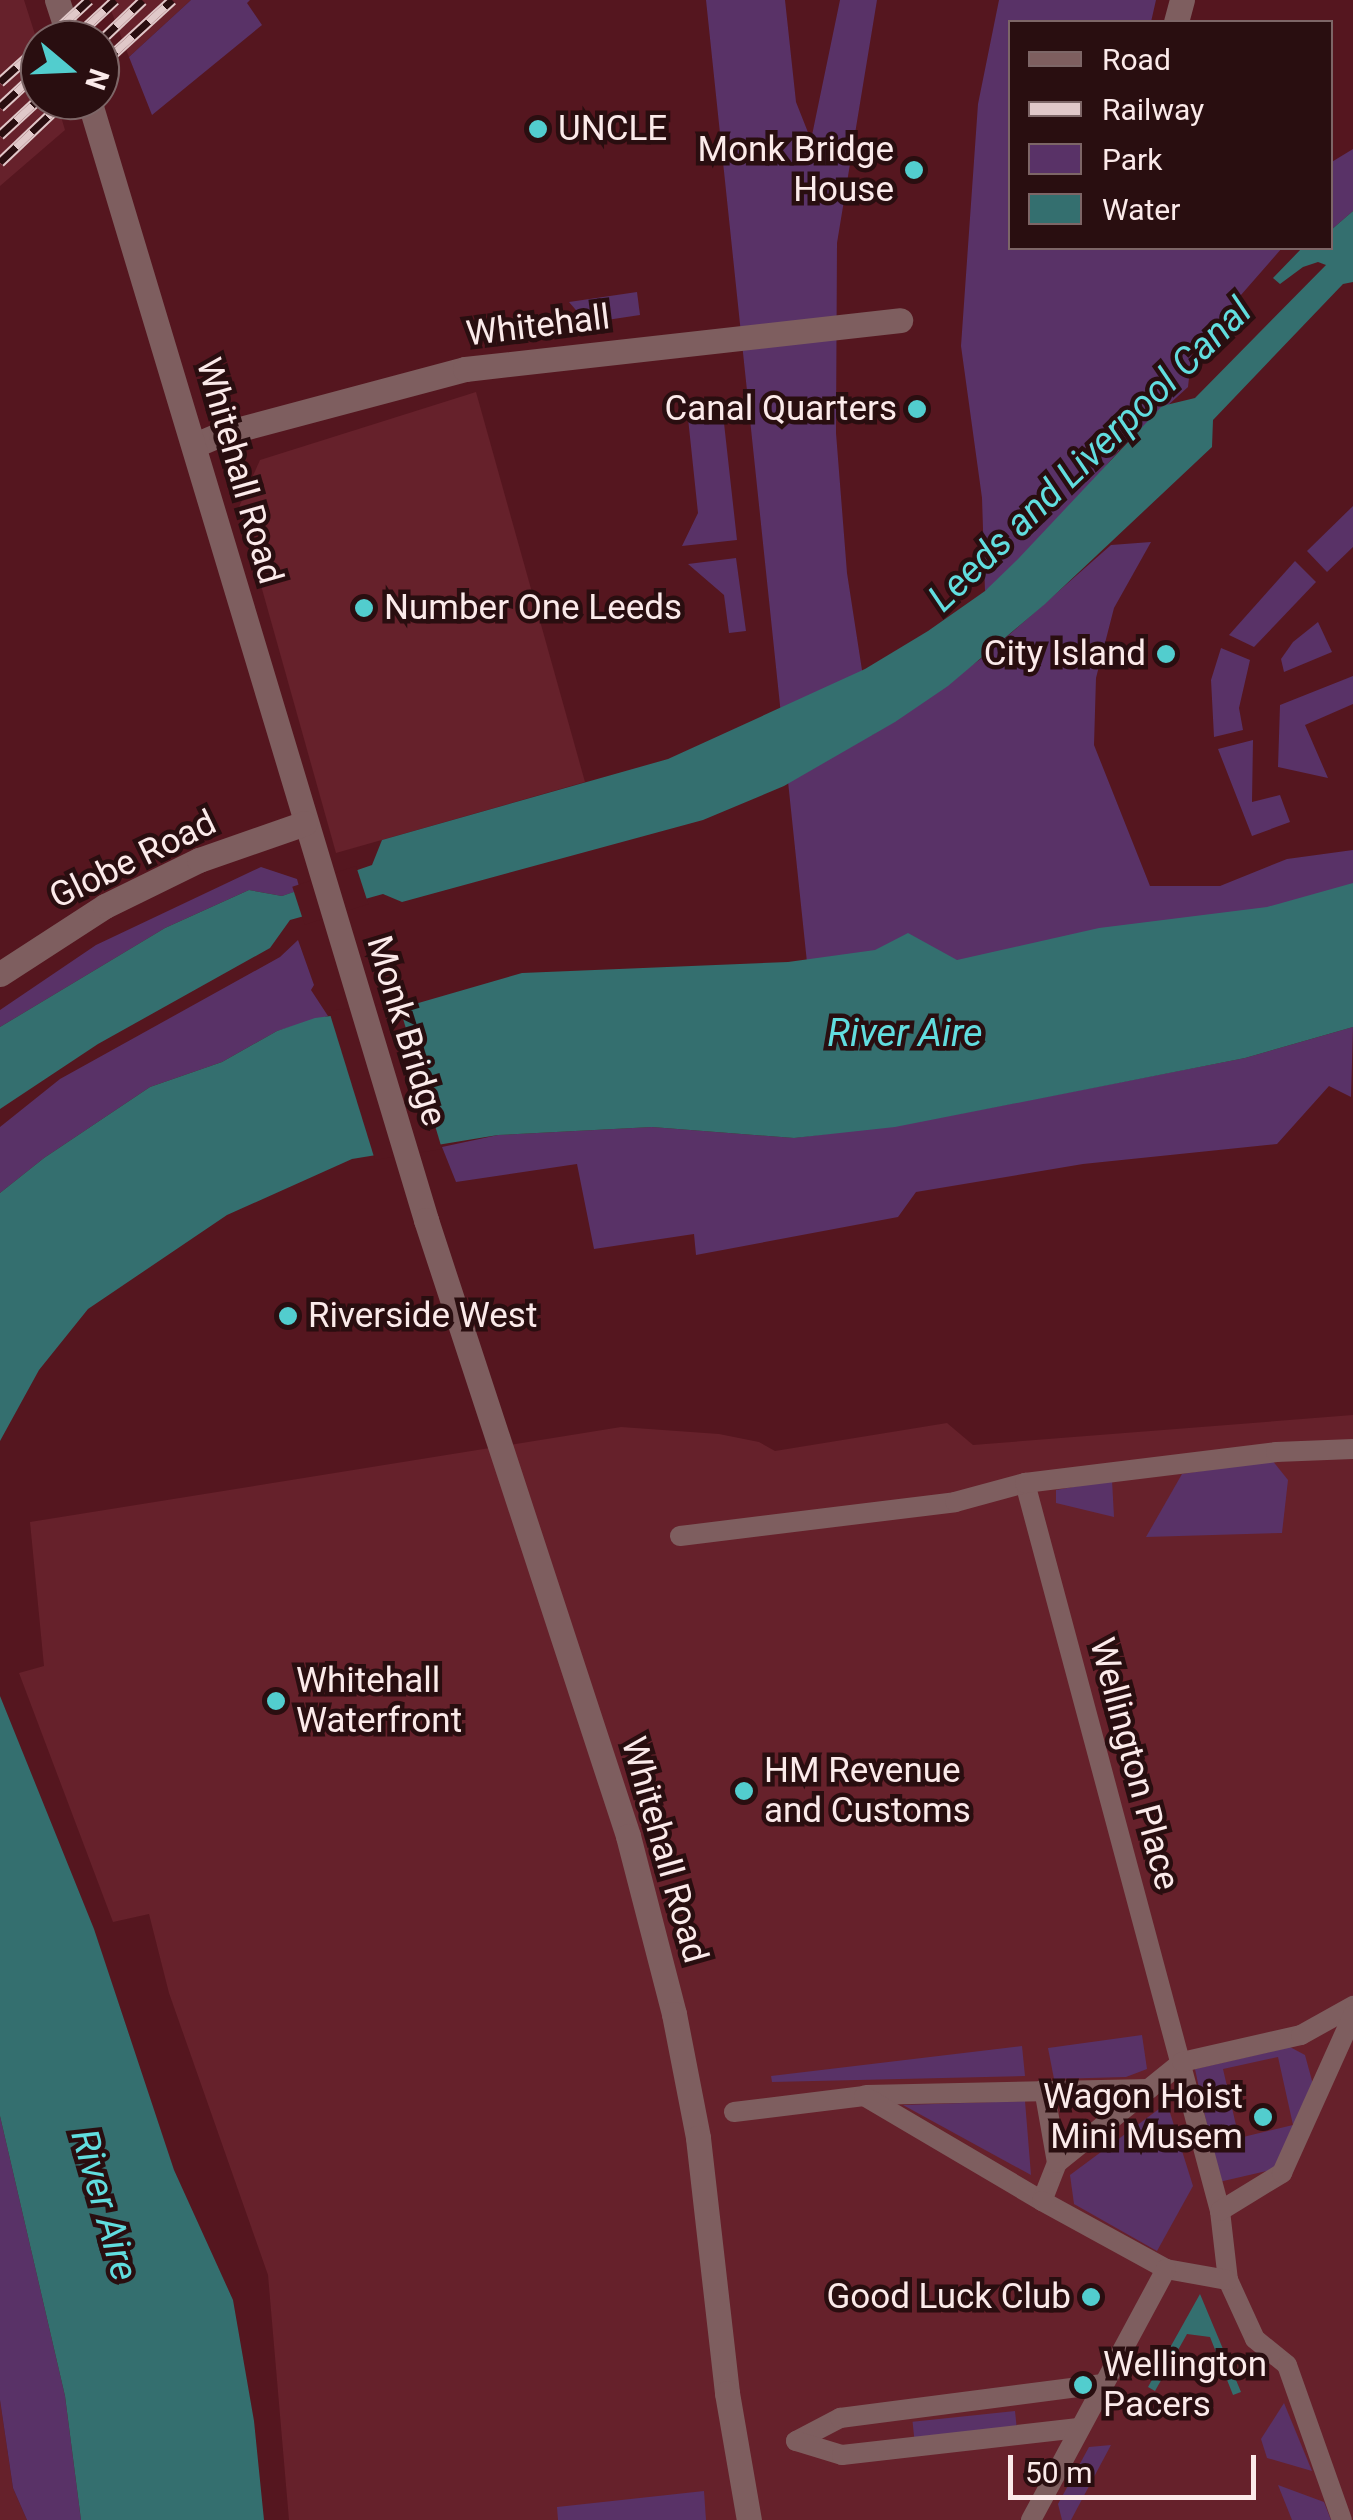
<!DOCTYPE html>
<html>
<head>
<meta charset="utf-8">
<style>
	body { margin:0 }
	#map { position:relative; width:1353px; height:2520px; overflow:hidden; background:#55161f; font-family:Roboto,sans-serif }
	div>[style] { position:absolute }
	.built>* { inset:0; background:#66212b }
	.green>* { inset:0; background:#593267; transform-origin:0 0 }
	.water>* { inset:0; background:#346f6f }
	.pier>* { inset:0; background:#55161f; transform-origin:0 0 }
	.pedestrian>* { height:20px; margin:-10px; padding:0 10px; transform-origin:10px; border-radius:10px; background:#7e5e5f }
	.minor>* { height:25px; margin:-12.5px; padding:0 12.5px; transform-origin:12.5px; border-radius:12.5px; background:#7e5e5f }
	.tertiary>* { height:25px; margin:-12.5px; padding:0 12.5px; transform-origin:12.5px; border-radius:12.5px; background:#7e5e5f }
	.rail>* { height:11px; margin-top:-5.5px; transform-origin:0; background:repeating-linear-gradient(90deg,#290e10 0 22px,#e0c8c9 0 44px); box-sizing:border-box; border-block:2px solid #e0c8c9 }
	.dots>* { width:28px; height:28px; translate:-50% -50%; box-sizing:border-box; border:5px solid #290e10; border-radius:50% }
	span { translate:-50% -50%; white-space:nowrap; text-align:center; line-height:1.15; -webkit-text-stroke:9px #290e10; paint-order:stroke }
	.poi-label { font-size:35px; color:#fbeaea }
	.left { translate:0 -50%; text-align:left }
	.right { translate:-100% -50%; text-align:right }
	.street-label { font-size:35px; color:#fbeaea }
	.water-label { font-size:38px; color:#61dddf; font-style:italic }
	.legend { position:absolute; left:1008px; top:20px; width:325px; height:230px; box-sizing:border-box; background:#290e10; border:2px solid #7d6667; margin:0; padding:12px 18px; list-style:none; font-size:30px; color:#fbeaea }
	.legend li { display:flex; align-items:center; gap:20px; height:50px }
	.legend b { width:50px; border:2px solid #7d6667 }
	.north { position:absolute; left:20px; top:20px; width:100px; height:100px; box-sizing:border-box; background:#290e10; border:2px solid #7d6667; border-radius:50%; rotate:109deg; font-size:28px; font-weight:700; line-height:40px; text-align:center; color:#fbeaea }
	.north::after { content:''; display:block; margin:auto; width:35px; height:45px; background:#52cdce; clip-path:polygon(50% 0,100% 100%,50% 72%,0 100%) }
	.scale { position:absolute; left:1008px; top:2455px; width:248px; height:45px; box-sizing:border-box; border:5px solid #fbeaea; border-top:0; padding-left:12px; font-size:30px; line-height:35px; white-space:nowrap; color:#fbeaea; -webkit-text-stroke:8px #290e10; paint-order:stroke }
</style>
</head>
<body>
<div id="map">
	<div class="built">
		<div style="clip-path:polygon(0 0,24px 0,40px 50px,40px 100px,56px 100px,65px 130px,0 186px)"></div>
		<div style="clip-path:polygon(107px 0,191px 0,129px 57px)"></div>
		<div style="clip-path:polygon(476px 392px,585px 782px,336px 853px,239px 507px,260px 460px)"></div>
		<div style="clip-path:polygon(1353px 1415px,1353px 2520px,289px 2520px,268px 2275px,169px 1993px,149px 1914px,113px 1922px,19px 1673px,44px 1666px,30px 1522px,621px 1427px,719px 1434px,759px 1442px,775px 1451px,947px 1423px,973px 1445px)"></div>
		<div style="clip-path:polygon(0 2400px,13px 2488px,27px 2520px,0 2520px)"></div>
	</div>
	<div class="green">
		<div style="clip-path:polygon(191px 0,250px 0,247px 3px,262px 25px,152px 115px,129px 57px)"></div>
		<div style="clip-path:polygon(706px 0,785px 0,796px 102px,811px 140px,840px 0,877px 0,837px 243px,836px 433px,847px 573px,872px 735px,985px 656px,1111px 545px,1151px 542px,1114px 608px,1096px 678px,1094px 745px,1150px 886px,1220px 886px,1287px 859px,1353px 850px,1353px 895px,911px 1123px,1245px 1058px,1353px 1027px,1351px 1097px,1329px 1086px,1277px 1144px,1083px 1164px,916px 1192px,898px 1217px,696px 1255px,694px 1234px,594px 1249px,577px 1164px,456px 1182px,442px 1147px,498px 1135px,652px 1127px,794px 1138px,825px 1134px)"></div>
		<div style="clip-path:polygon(999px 0,1156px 0,1151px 22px,1011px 22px,1011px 248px,1282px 248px,1192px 351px,1188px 387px,1122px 447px,1026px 560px,985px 591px,982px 498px,961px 346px,978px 104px)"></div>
		<div style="clip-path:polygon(1353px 149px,1353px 211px,1331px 230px,1330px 163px)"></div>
		<div style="clip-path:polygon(637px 292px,640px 315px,587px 323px,569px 302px)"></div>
		<div style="clip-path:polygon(723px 414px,737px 540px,682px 546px,698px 513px,688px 418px)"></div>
		<div style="clip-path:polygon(1353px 506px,1353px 547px,1327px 572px,1307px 551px)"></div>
		<div style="clip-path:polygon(736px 558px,746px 631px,729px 633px,724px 595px,688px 564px)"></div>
		<div style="clip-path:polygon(1295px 561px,1316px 582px,1254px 647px,1229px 635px)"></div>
		<div style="clip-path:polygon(1318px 622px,1332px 652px,1284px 672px,1281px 659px,1293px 642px)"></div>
		<div style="clip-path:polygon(1221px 648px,1250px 660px,1239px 708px,1243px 730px,1214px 737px,1211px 680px)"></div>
		<div style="clip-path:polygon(1353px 676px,1353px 704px,1305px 725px,1328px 778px,1278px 767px,1280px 705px)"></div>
		<div style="clip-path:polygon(1253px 740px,1252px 802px,1280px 795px,1290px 822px,1252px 836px,1218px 749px)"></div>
		<div style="clip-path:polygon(261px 867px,297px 879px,300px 890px,282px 896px,249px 890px,165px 928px,0 1027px,0 1010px,96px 945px)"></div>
		<div style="clip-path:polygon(298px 940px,314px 985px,311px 990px,328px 1016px,277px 1031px,222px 1062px,150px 1087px,44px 1158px,0 1193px,0 1127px,60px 1079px,280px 957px)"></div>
		<div style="clip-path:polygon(1272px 1460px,1288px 1480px,1282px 1533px,1146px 1537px,1182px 1474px)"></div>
		<div style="clip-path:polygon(1112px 1480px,1114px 1517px,1056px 1503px,1056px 1490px)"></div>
		<div style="clip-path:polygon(1142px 2035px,1147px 2069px,1126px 2077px,1054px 2079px,1048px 2048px)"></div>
		<div style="clip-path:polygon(1022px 2046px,1025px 2076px,772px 2082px,771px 2076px)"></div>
		<div style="clip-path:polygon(evenodd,1290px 2047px,1305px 2055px,1314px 2088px,1275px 2169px,1219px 2182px,1195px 2069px,1290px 2047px,1278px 2057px,1293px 2125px,1239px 2138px,1223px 2069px,1278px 2057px)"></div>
		<div style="clip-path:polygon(1025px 2101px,1031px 2175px,903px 2105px)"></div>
		<div style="clip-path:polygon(1167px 2103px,1193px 2186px,1157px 2251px,1074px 2204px,1070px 2175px)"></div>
		<div style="clip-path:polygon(0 2116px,65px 2396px,81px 2520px,27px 2520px,13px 2488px,0 2400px)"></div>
		<div style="clip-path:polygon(1284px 2403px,1312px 2471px,1267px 2458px,1261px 2439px)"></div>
		<div style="left:1015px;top:2411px;width:18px;height:103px;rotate:84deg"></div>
		<div style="clip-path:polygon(1111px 2445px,1071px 2520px,1062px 2520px,1058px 2504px,1089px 2447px)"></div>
		<div style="clip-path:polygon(1278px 2485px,1324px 2502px,1331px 2520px,1292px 2520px)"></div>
		<div style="clip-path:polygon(704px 2491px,706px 2520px,558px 2520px,557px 2507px)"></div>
	</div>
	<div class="water">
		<div style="clip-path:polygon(1353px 211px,1353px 282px,1343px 284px,1213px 420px,1212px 447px,1045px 604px,948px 686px,895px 722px,784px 786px,703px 820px,402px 902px,383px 894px,290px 920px,270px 948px,98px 1044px,0 1109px,0 1027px,165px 928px,249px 890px,282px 896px,372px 865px,382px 840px,668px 759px,865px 669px,928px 631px,985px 591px,1018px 559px,1162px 406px,1195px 398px,1326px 265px,1318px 262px,1303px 267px,1280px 284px,1273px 278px,1302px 248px,1330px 248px,1331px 230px)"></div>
		<div style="clip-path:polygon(1353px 883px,1353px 1027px,1245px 1058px,895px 1127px,794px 1138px,652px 1127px,498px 1135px,352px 1159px,227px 1215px,88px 1309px,39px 1370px,0 1441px,0 1193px,44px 1158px,150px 1087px,222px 1062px,277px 1031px,315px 1018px,408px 1006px,522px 973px,788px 962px,875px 950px,908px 933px,957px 960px,1099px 928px,1267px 907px)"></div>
		<div style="clip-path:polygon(0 1696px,94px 1929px,174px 2170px,233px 2300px,254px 2421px,264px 2520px,81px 2520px,65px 2396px,0 2116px)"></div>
		<div style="clip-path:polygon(1200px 2294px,1241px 2392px,1233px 2395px,1210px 2337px,1187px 2334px,1155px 2391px,1148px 2387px)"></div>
	</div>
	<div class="pier">
		<div style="left:356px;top:866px;width:40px;height:67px;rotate:72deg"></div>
		<div style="clip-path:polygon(398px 1002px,442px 1149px,375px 1160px,329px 1011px)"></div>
	</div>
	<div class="pedestrian">
		<div style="left:1025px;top:1483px;width:754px;rotate:75deg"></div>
		<div style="left:1220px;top:2211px;width:69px;rotate:83.4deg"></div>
		<div style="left:1228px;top:2280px;width:65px;rotate:65.4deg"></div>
		<div style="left:1255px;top:2339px;width:41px;rotate:39.1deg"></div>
		<div style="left:1287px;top:2365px;width:164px;rotate:70.5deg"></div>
		<div style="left:680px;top:1536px;width:277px;rotate:-7deg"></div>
		<div style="left:955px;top:1502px;width:73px;rotate:-15.2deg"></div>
		<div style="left:1025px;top:1483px;width:253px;rotate:-7deg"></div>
		<div style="left:1276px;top:1452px;width:77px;rotate:-2.2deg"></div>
		<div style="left:1044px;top:2089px;width:75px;rotate:80deg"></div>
		<div style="left:866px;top:2095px;width:283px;rotate:-1.2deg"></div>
		<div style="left:734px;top:2112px;width:131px;rotate:-7deg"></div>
		<div style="left:864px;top:2096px;width:207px;rotate:30.5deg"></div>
		<div style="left:1042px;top:2201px;width:41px;rotate:-68.5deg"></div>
		<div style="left:1057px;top:2163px;width:161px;rotate:-38.9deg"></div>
		<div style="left:1182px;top:2062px;width:122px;rotate:-12.8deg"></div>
		<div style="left:1301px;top:2035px;width:60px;rotate:-29.1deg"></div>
		<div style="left:1042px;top:2201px;width:141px;rotate:28.7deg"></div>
		<div style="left:1166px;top:2269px;width:63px;rotate:10.1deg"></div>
		<div style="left:1220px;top:2211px;width:73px;rotate:-31.5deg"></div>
		<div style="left:1282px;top:2173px;width:173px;rotate:-65.8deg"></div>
		<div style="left:796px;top:2441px;width:50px;rotate:-27.6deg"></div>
		<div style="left:840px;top:2418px;width:263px;rotate:-7.4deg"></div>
		<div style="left:796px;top:2441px;width:48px;rotate:16.9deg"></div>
		<div style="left:842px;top:2455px;width:238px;rotate:-6.5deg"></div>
		<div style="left:1031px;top:2520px;width:285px;rotate:-61.7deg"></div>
	</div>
	<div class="minor">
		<div style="left:1176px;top:22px;width:23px;rotate:-75deg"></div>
		<div style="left:195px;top:445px;width:28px;rotate:-23deg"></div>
		<div style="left:221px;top:434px;width:253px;rotate:-14.9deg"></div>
		<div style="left:465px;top:369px;width:438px;rotate:-6.4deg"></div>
	</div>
	<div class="tertiary">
		<div style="left:57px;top:0;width:42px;rotate:72deg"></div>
		<div style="left:89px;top:100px;width:1170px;rotate:73.25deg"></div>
		<div style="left:426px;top:1220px;width:648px;rotate:71.84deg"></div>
		<div style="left:628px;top:1836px;width:184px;rotate:75.5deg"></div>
		<div style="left:674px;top:2014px;width:126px;rotate:79deg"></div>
		<div style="left:698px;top:2138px;width:257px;rotate:83.5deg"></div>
		<div style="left:727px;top:2393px;width:129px;rotate:80.2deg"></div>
		<div style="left:0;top:974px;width:125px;rotate:-32.9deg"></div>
		<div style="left:105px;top:906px;width:105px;rotate:-26.1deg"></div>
		<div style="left:199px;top:860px;width:112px;rotate:-19.2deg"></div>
	</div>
	<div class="rail">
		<div style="left:46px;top:40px;width:59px;rotate:-42.9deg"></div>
		<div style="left:72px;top:40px;width:59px;rotate:-42.9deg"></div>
		<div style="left:100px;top:41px;width:59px;rotate:-43.6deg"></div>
		<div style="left:100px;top:66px;width:98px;rotate:-42.5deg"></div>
		<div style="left:0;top:82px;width:54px;rotate:-42deg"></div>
		<div style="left:0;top:107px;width:54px;rotate:-42.8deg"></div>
		<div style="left:0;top:135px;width:54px;rotate:-42.8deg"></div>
		<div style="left:0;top:162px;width:90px;rotate:-43.6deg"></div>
	</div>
	<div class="dots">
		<div style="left:538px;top:129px;background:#52cdce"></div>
		<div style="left:914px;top:170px;background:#52cdce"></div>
		<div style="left:917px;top:409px;background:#52cdce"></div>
		<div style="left:364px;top:608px;background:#52cdce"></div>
		<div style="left:1166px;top:654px;background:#52cdce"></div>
		<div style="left:288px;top:1316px;background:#52cdce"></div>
		<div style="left:276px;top:1701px;background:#52cdce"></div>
		<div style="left:744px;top:1791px;background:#52cdce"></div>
		<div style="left:1263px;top:2117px;background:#52cdce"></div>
		<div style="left:1091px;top:2297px;background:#52cdce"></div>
		<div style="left:1083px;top:2385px;background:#52cdce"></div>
	</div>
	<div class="poi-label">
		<span class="left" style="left:558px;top:129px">UNCLE</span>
		<span class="right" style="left:894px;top:170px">Monk Bridge<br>House</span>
		<span class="right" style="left:897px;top:409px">Canal Quarters</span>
		<span class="left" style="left:384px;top:608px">Number One Leeds</span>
		<span class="right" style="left:1146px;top:654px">City Island</span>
		<span class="left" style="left:308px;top:1316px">Riverside West</span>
		<span class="left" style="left:296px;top:1701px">Whitehall<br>Waterfront</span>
		<span class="left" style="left:764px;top:1791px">HM Revenue<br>and Customs</span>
		<span class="right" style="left:1243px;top:2117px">Wagon Hoist<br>Mini Musem</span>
		<span class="right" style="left:1071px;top:2297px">Good Luck Club</span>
		<span class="left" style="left:1103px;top:2385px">Wellington<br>Pacers</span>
	</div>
	<div class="street-label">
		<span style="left:538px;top:326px;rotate:-7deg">Whitehall</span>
		<span style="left:239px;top:471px;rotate:74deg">Whitehall Road</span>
		<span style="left:133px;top:860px;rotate:-26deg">Globe Road</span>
		<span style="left:406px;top:1031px;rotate:73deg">Monk Bridge</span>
		<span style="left:1134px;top:1764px;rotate:75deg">Wellington Place</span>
		<span style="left:664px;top:1850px;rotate:74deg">Whitehall Road</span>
	</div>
	<div class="water-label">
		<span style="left:1090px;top:455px;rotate:-44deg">Leeds and Liverpool Canal</span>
		<span style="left:905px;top:1034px">River Aire</span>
		<span style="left:104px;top:2205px;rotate:74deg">River Aire</span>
	</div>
	<ul class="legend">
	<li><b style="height:12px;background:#7e5e5f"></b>Road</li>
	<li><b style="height:12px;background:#e0c8c9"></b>Railway</li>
	<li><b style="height:28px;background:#593267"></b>Park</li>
	<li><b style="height:28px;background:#346f6f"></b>Water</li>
	</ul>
	<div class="north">N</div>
	<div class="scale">50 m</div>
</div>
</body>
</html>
